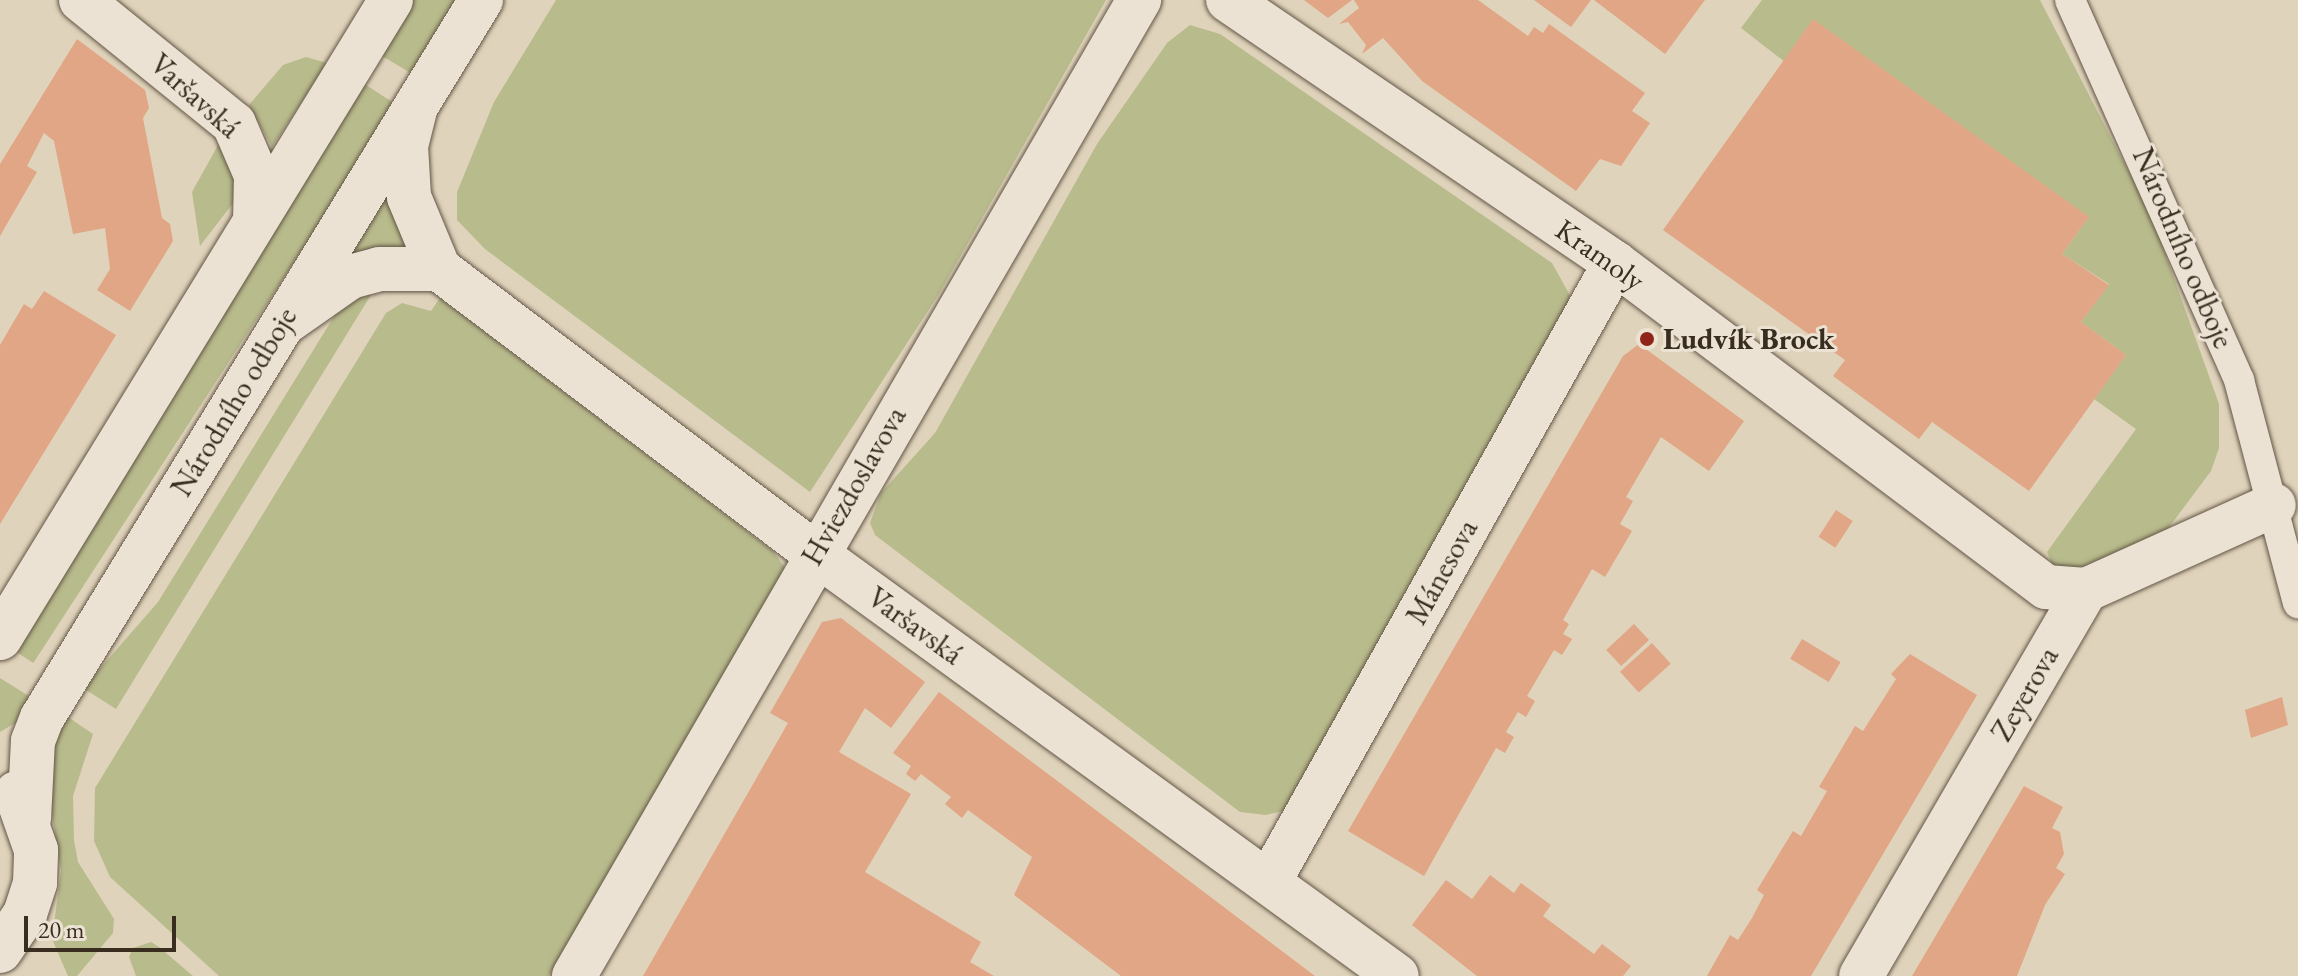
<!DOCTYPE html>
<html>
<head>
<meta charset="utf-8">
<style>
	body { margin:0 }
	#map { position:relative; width:2298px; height:976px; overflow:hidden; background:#e0d3bb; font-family:"EB Garamond",serif }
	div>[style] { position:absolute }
	.green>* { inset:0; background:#b8bb8c; transform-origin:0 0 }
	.building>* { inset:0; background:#e0a685; transform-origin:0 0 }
	.roads { filter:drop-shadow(0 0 2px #625646) drop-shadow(0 0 2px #625646) }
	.service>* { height:30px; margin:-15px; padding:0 15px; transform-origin:15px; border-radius:15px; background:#ebe2d3 }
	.minor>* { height:44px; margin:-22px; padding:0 22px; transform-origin:22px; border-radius:22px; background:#ebe2d3 }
	.secondary>* { height:44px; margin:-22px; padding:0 22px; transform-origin:22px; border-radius:22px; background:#ebe2d3 }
	.dots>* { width:22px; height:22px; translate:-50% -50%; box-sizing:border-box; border:4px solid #ebe2d3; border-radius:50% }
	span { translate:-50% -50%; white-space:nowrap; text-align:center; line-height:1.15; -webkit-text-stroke:6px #ebe2d3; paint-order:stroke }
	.street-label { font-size:30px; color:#382d1f }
	.poi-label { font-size:30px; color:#382d1f; font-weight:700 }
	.left { translate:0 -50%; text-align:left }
	.scale { position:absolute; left:24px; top:916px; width:152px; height:36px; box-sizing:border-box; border:4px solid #382d1f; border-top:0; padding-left:10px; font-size:24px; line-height:28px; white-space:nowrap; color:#382d1f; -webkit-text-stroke:6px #ebe2d3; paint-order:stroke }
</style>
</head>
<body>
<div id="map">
	<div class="green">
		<div style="clip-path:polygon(410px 0,460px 0,414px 75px,377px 53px)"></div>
		<div style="clip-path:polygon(556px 0,1106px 0,939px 294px,810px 492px,485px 249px,457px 220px,457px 192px,494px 102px)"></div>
		<div style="clip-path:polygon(1762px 0,2040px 0,2152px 217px,2219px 404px,2219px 448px,2211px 471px,2167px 530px,2096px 565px,2054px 570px,2047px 552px,2136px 429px,2094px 399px,2126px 355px,2081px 322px,2109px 284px,2062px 254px,2089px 217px,1785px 62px,1741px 28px)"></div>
		<div style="clip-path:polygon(1190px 25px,1220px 34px,1552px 263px,1572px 299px,1283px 811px,1266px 815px,1240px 812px,875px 535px,870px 523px,881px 493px,935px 433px,1097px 144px,1167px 43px)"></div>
		<div style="clip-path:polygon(306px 57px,327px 63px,272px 147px,249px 105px,283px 65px)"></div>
		<div style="left:360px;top:81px;width:43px;height:666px;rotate:33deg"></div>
		<div style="clip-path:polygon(222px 138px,230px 148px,237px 198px,200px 246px,192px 192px)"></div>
		<div style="clip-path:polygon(388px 179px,406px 248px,344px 260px)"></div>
		<div style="clip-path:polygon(374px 290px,116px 709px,83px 688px,158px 602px,338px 310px)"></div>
		<div style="clip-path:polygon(440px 298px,773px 551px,785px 568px,549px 976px,219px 976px,110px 877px,94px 841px,95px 788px,386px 313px,402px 303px,431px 311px)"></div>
		<div style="clip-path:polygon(0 678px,32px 698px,17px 722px,0 732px)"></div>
		<div style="clip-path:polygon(65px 715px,93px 734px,73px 796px,74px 840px,78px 862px,114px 919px,113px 933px,77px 976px,68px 976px,52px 939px,61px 871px,51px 806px,52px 743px)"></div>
		<div style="clip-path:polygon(151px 942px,159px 947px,193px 976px,136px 976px,129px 957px,133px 948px)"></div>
	</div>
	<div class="building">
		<div style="clip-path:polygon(1304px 0,1352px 0,1328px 18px)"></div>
		<div style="clip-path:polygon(1354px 0,1478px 0,1528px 36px,1534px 27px,1543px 33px,1549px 24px,1645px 93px,1632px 111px,1650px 123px,1621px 166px,1600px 159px,1576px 191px,1422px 81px,1383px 38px,1362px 54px,1366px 45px,1348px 22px,1339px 24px,1359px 8px)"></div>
		<div style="clip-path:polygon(1534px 0,1591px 0,1571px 27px)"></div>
		<div style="clip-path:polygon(1594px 0,1705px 0,1665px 54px)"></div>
		<div style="clip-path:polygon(1813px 19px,2089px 217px,2062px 254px,2109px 285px,2081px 322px,2126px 355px,2029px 491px,1932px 422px,1919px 439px,1833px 376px,1845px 360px,1663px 230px)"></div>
		<div style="clip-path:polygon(77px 39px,145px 90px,149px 108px,143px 118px,162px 218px,170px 224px,173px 241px,130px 311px,97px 290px,110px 269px,105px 228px,73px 234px,54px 141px,44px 133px,27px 166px,37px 172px,0 236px,0 164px)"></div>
		<div style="clip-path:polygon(44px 291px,116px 335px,0 524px,0 345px,24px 304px,32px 309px)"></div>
		<div style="clip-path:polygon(1639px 344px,1744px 421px,1709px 471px,1661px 437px,1626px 497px,1633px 501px,1620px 524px,1632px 531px,1605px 577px,1592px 569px,1563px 620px,1569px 624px,1563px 634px,1572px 639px,1562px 655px,1554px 650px,1527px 696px,1535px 701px,1526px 717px,1518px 712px,1506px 732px,1514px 737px,1505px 753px,1496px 748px,1424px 876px,1348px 831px,1623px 356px)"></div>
		<div style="left:1836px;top:510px;width:20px;height:32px;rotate:33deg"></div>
		<div style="clip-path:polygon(841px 618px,925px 682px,891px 728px,865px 708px,839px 752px,911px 794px,865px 872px,981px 942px,970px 962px,994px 976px,643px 976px,788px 723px,770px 713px,822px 622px)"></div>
		<div style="left:1634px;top:624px;width:22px;height:38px;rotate:47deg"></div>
		<div style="left:1802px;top:639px;width:45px;height:23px;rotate:31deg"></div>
		<div style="left:1652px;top:643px;width:28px;height:43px;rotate:48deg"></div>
		<div style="clip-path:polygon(1910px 654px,1977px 695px,1811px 976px,1707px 976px,1730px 935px,1738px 940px,1752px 918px,1764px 895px,1757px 890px,1793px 831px,1801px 836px,1827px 791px,1819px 787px,1855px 726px,1863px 731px,1896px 679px,1891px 674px)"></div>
		<div style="clip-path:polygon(939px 692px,1068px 789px,1315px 976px,1121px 976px,1014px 895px,1032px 857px,968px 810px,962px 818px,945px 804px,951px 797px,921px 774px,915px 781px,906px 774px,911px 766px,893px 753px)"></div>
		<div style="clip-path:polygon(2282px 697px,2288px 725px,2251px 738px,2245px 710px)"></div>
		<div style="clip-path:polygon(2024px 786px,2063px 807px,2052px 828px,2060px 832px,2064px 854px,2056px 868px,2065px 874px,2045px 905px,2017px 976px,1912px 976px)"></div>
		<div style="clip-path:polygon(1490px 875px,1514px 893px,1521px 883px,1551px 905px,1543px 916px,1594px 954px,1602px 944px,1631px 966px,1623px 976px,1477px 976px,1412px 925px,1446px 880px,1472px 899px)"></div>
	</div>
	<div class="roads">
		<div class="service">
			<div style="left:2070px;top:0;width:416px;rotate:66deg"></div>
			<div style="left:2239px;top:380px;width:231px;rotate:75.2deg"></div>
		</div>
		<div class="minor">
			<div style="left:81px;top:0;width:197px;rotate:39deg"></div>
			<div style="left:234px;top:124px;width:56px;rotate:66.7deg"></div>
			<div style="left:256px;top:175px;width:46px;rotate:91.2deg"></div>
			<div style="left:1228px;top:0;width:468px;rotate:34.2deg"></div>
			<div style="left:1615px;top:263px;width:539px;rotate:36.93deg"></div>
			<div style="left:2046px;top:587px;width:40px;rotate:4.3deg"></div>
			<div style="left:416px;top:106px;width:41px;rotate:104deg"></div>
			<div style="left:406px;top:146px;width:51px;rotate:86.6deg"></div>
			<div style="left:409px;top:197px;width:78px;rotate:67.4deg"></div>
			<div style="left:439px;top:269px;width:471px;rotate:37.1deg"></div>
			<div style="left:815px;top:553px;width:719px;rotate:36.01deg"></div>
			<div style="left:286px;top:322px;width:78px;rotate:-35.1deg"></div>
			<div style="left:350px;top:277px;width:30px;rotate:-15deg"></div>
			<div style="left:379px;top:269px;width:60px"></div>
			<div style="left:1270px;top:880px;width:707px;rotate:-60.79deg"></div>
			<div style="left:574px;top:976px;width:1128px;rotate:-59.93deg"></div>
			<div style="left:1861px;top:976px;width:447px;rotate:-59.8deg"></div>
			<div style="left:2086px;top:590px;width:206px;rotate:-24.3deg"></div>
		</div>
		<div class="secondary">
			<div style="left:0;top:638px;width:748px;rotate:-58.5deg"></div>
			<div style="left:29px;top:819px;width:78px;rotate:-87.1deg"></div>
			<div style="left:33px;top:741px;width:25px;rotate:-69deg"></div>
			<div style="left:42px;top:718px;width:842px;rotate:-58.56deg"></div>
			<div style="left:0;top:951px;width:45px;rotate:-56deg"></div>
			<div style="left:25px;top:914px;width:33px;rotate:-72deg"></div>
			<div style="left:35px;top:883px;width:33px;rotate:-88deg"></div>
			<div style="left:36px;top:850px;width:60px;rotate:-109.3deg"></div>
		</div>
	</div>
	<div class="dots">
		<div style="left:1647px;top:339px;background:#8f2418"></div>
	</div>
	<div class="street-label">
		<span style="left:195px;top:96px;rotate:42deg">Varšavská</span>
		<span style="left:2183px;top:248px;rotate:67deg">Národního odboje</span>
		<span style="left:1600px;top:255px;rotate:35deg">Kramoly</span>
		<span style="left:234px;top:402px;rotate:-59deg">Národního odboje</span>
		<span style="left:854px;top:486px;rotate:-60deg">Hviezdoslavova</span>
		<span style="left:1442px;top:572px;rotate:-61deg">Mánesova</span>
		<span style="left:915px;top:626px;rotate:36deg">Varšavská</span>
		<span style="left:2025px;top:694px;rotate:-60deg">Zeyerova</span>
	</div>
	<div class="poi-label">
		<span class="left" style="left:1663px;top:339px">Ludvík Brock</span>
	</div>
	<div class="scale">20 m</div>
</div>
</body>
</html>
